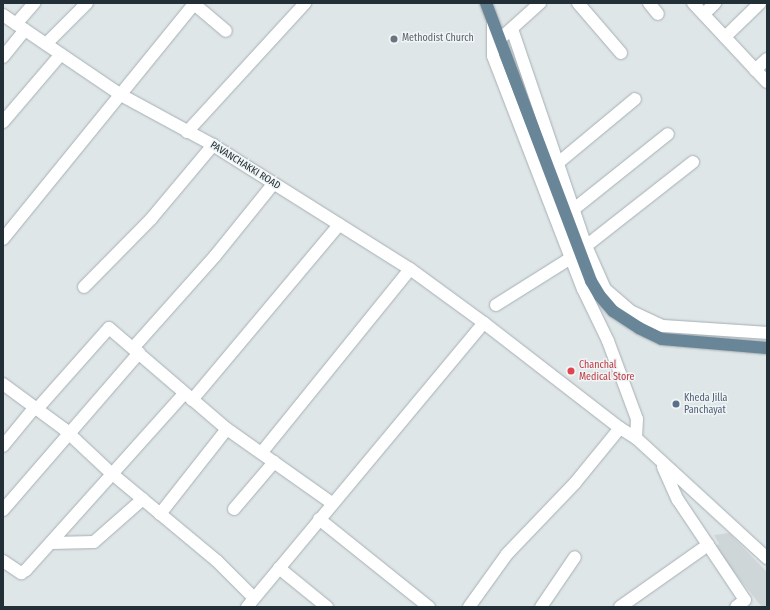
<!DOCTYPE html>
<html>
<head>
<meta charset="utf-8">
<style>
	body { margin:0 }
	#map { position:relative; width:770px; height:610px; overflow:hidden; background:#dfe6e8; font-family:"Fira Sans Condensed",sans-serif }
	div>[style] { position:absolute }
	.built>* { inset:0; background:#ced6d8 }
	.roads { filter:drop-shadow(0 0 1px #a6afb3) drop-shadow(0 0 1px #a6afb3) }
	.street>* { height:12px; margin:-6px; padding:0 6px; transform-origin:6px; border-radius:6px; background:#fff }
	.primary>* { height:12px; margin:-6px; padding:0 6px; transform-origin:6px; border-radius:6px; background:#698698 }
	.dots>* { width:11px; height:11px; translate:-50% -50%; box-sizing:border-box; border:2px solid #eff4f5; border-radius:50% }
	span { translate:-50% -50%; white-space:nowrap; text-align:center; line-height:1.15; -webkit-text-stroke:3px #eff4f5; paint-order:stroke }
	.worship-label { font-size:10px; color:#5b616d }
	.left { translate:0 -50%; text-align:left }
	.street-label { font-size:10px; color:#222f36 }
	.health-label { font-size:10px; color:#be3a42 }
	.service-label { font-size:10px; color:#4e5e75 }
	.frame { position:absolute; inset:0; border:4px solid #222f36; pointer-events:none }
</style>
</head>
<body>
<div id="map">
	<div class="built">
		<div style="clip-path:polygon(729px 533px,767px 572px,767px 607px,762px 607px,714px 547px,719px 544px,714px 535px)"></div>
	</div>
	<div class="roads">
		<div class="street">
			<div style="left:193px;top:3px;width:43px;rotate:40.3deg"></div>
			<div style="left:578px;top:3px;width:66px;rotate:49.3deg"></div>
			<div style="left:649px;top:3px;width:14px;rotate:51deg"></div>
			<div style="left:693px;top:3px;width:108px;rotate:46.9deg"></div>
			<div style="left:704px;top:14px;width:16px;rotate:-45deg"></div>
			<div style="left:3px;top:15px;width:143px;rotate:34.1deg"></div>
			<div style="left:121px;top:95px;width:105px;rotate:28.5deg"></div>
			<div style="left:213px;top:145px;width:233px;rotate:32.2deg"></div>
			<div style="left:410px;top:269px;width:92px;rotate:36.1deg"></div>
			<div style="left:493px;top:23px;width:33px;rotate:90deg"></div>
			<div style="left:493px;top:56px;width:250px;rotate:68.9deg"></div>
			<div style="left:583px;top:289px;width:58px;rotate:64.3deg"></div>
			<div style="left:608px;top:341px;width:83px;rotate:69.6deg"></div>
			<div style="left:637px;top:419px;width:19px;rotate:93deg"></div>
			<div style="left:16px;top:24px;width:28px;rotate:-49deg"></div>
			<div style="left:512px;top:29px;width:229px;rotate:71.2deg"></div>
			<div style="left:586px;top:246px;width:47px;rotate:66.2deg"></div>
			<div style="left:605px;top:289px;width:33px;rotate:41deg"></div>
			<div style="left:630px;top:311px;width:35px;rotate:25deg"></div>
			<div style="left:662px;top:326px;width:105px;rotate:3.8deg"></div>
			<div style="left:725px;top:37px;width:49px;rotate:-44.2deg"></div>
			<div style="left:500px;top:39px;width:54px;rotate:-42deg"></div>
			<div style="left:46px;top:44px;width:58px;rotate:-45deg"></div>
			<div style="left:3px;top:57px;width:35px;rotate:-51deg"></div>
			<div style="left:755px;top:70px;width:16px;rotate:-43deg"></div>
			<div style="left:3px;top:122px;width:89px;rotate:-49.5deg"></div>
			<div style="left:187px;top:132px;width:175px;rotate:-47.5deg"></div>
			<div style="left:558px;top:163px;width:100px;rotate:-39.7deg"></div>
			<div style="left:574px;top:209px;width:120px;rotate:-38.6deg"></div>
			<div style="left:3px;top:239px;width:303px;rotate:-50.9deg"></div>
			<div style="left:586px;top:246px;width:136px;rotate:-38.1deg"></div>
			<div style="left:84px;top:287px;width:95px;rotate:-45.4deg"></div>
			<div style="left:151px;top:219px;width:97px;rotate:-50deg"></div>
			<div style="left:496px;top:305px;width:89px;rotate:-32.1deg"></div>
			<div style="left:133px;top:348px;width:123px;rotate:-48.3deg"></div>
			<div style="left:215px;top:256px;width:92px;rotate:-51.1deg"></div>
			<div style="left:3px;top:384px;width:76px;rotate:36.4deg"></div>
			<div style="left:64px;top:429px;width:63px;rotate:43.1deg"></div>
			<div style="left:110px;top:472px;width:139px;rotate:39.8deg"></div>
			<div style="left:217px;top:561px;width:52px;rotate:45deg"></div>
			<div style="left:192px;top:400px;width:229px;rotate:-50deg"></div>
			<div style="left:37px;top:409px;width:108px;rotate:-48.4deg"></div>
			<div style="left:109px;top:328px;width:155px;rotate:40.6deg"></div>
			<div style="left:227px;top:429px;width:128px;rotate:35.2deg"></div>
			<div style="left:3px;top:446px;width:50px;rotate:-50.6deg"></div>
			<div style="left:262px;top:452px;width:235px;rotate:-51deg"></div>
			<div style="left:663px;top:467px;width:36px;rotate:66deg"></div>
			<div style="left:678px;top:500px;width:120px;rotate:56.2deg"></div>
			<div style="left:745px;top:600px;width:11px;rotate:142deg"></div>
			<div style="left:234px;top:509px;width:62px;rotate:-49.6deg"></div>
			<div style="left:3px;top:510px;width:208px;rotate:-49.1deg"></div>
			<div style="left:160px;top:514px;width:108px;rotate:-51.8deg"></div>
			<div style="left:319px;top:519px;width:141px;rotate:38.7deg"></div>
			<div style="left:51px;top:543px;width:43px;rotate:-1.3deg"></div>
			<div style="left:94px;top:542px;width:65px;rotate:-41.3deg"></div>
			<div style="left:3px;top:561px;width:22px;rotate:34deg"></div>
			<div style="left:21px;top:573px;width:6px;rotate:-31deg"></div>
			<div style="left:26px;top:570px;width:237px;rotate:-48.1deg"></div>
			<div style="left:279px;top:568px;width:62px;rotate:39.1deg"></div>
			<div style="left:247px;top:607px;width:370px;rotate:-50.2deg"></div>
			<div style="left:484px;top:323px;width:172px;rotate:37.7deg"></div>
			<div style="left:620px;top:428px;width:19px;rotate:32deg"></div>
			<div style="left:636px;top:438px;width:178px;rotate:42.5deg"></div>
			<div style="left:469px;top:607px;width:65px;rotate:-54.4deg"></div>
			<div style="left:507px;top:554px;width:98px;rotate:-46.2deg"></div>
			<div style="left:575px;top:483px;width:71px;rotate:-50.7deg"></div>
			<div style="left:541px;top:607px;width:60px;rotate:-55.8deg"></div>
			<div style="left:620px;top:607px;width:108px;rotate:-35.2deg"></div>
		</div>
		<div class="primary">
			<div style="left:486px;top:3px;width:297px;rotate:69.3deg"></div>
			<div style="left:591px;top:281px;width:17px;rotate:59deg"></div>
			<div style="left:600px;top:296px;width:20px;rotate:49deg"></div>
			<div style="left:613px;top:311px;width:31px;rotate:33deg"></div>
			<div style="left:639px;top:328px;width:25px;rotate:26deg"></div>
			<div style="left:662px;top:339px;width:105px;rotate:4.9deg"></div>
		</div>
	</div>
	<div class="dots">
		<div style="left:394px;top:39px;background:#6b7280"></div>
		<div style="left:571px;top:371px;background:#e0444e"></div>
		<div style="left:676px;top:404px;background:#5c6f8a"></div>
	</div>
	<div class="worship-label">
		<span class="left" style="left:402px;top:39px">Methodist Church</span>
	</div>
	<div class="street-label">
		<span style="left:245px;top:166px;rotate:32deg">PAVANCHAKKI ROAD</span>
	</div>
	<div class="health-label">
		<span class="left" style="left:579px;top:371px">Chanchal<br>Medical Store</span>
	</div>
	<div class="service-label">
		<span class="left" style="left:684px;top:404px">Kheda Jilla<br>Panchayat</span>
	</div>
	<div class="frame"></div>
</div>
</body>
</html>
